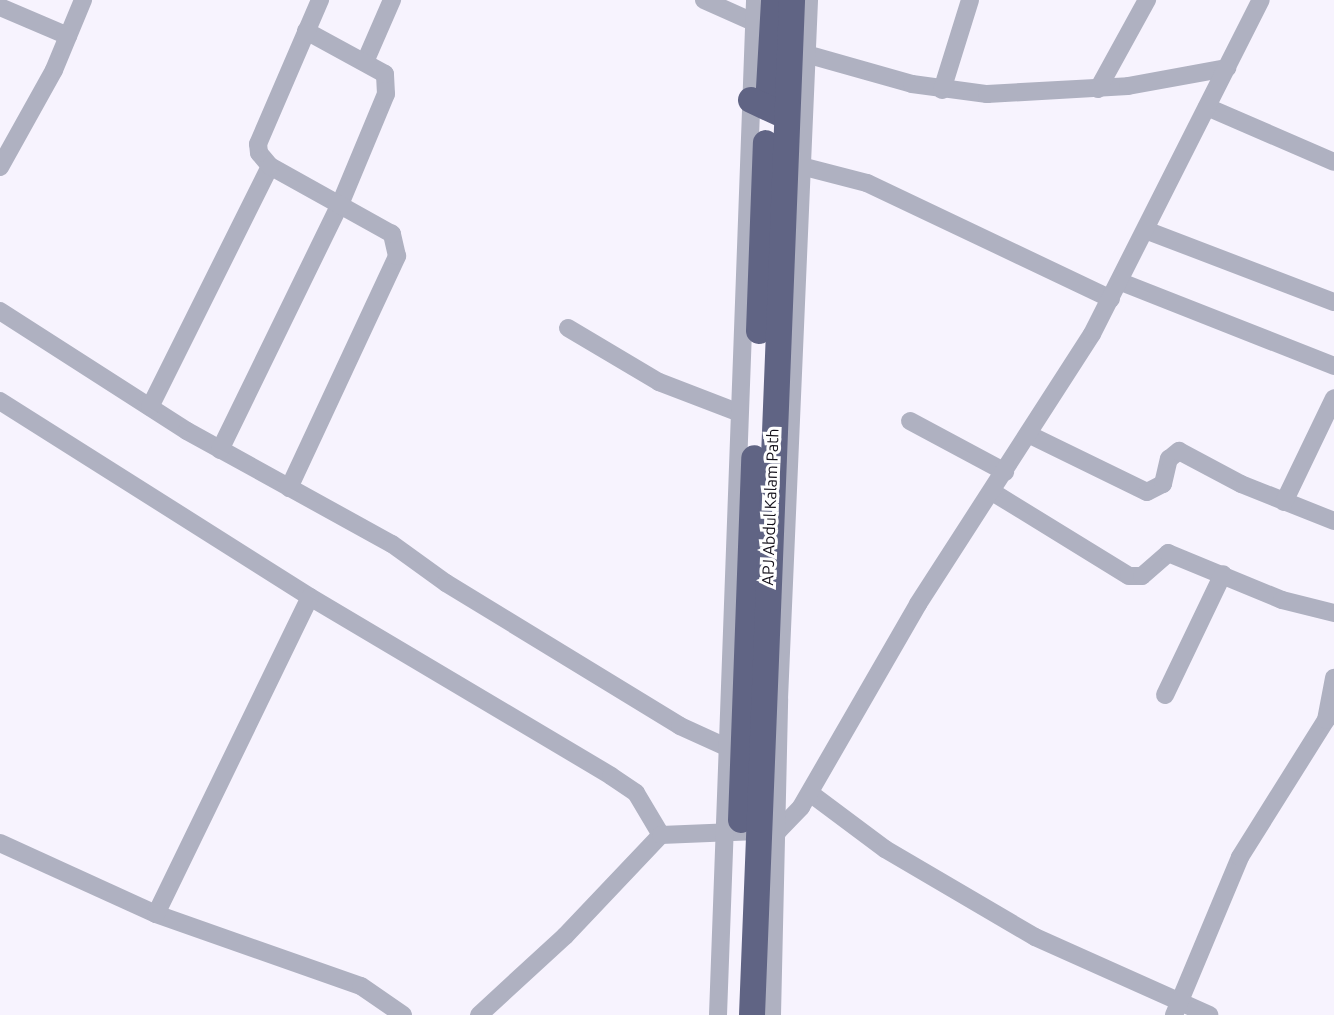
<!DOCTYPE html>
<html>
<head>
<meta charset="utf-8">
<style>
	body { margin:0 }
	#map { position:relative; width:1334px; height:1015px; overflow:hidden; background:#f7f3fe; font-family:Ubuntu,sans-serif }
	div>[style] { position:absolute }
	.minor>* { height:18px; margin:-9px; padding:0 9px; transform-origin:9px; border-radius:9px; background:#afb1c1 }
	.highway>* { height:26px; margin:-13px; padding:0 13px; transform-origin:13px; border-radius:13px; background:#606484 }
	span { translate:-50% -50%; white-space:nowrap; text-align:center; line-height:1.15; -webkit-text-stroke:6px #fff; paint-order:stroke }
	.street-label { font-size:16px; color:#120e18 }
</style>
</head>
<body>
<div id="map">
	<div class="minor">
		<div style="left:704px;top:0;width:64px;rotate:24.1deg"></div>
		<div style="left:0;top:7px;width:74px;rotate:23.1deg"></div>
		<div style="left:806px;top:54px;width:110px;rotate:15.8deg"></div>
		<div style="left:912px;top:84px;width:76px;rotate:7.6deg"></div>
		<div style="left:987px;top:94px;width:141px;rotate:-3.2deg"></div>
		<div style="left:1128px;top:86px;width:101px;rotate:-10.3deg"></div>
		<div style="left:365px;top:62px;width:68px;rotate:-66.5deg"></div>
		<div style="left:1098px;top:89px;width:102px;rotate:-61.2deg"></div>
		<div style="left:942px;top:90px;width:94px;rotate:-72.7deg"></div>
		<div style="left:1207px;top:107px;width:138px;rotate:23.4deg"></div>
		<div style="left:801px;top:166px;width:68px;rotate:14.4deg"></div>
		<div style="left:867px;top:183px;width:270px;rotate:25.4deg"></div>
		<div style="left:0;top:167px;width:111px;rotate:-60.9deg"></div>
		<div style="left:54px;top:70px;width:76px;rotate:-67.5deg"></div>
		<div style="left:1148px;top:231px;width:199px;rotate:20.9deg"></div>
		<div style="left:1121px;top:282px;width:229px;rotate:21.5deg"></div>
		<div style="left:0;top:311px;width:222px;rotate:32.7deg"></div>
		<div style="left:187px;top:431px;width:234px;rotate:28.9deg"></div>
		<div style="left:392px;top:544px;width:67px;rotate:35.8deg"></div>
		<div style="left:446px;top:583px;width:274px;rotate:31.4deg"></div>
		<div style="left:680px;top:726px;width:51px;rotate:24.5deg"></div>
		<div style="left:568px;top:328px;width:106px;rotate:30.7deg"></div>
		<div style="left:659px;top:382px;width:84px;rotate:21deg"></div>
		<div style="left:0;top:401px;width:367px;rotate:32.3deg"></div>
		<div style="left:310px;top:597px;width:350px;rotate:30.7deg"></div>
		<div style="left:611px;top:776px;width:30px;rotate:34deg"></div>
		<div style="left:636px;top:793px;width:49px;rotate:59.2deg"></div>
		<div style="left:150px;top:407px;width:269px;rotate:-63.5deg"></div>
		<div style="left:910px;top:421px;width:108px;rotate:28.2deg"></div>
		<div style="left:1028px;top:434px;width:132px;rotate:26deg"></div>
		<div style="left:1147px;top:492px;width:18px;rotate:-27deg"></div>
		<div style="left:1163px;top:484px;width:26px;rotate:-77deg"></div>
		<div style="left:1169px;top:459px;width:13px;rotate:-39deg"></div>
		<div style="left:1179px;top:451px;width:70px;rotate:28deg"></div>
		<div style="left:1241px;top:484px;width:100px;rotate:21.7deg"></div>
		<div style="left:220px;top:450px;width:276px;rotate:-64deg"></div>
		<div style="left:341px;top:202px;width:117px;rotate:-67.4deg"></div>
		<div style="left:386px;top:94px;width:20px;rotate:-93deg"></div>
		<div style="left:385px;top:74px;width:90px;rotate:-151.4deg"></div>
		<div style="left:289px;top:488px;width:256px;rotate:-65deg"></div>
		<div style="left:397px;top:256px;width:23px;rotate:-103deg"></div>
		<div style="left:392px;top:234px;width:140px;rotate:-150.9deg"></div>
		<div style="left:270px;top:166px;width:17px;rotate:-130deg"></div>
		<div style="left:259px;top:153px;width:9px;rotate:-96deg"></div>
		<div style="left:258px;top:144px;width:157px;rotate:-66.7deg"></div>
		<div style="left:994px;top:493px;width:158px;rotate:31.6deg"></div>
		<div style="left:1129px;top:576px;width:13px"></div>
		<div style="left:1142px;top:576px;width:35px;rotate:-41deg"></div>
		<div style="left:1168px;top:553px;width:123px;rotate:22.4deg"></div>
		<div style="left:1282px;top:600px;width:54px;rotate:14deg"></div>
		<div style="left:1284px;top:502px;width:115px;rotate:-64.3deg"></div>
		<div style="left:1165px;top:695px;width:134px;rotate:-64.4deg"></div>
		<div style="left:810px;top:793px;width:94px;rotate:36.7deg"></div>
		<div style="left:885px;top:849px;width:174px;rotate:30.4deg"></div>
		<div style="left:1035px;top:937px;width:191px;rotate:24.1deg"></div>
		<div style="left:0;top:843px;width:171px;rotate:24.5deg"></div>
		<div style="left:156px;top:914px;width:217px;rotate:19.4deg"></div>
		<div style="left:361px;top:986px;width:51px;rotate:34.6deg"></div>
		<div style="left:156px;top:914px;width:352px;rotate:-64.1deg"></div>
		<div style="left:479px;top:1015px;width:117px;rotate:-42.6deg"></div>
		<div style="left:565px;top:936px;width:139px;rotate:-46.5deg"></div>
		<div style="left:661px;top:835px;width:118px;rotate:-2.4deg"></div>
		<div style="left:779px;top:830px;width:32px;rotate:-46deg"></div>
		<div style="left:801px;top:807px;width:234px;rotate:-60deg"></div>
		<div style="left:918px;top:604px;width:321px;rotate:-57.2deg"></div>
		<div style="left:1092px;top:334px;width:374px;rotate:-63.2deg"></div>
		<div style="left:718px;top:1015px;width:1016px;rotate:-87.91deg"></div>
		<div style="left:772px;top:1015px;width:316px;rotate:-88.7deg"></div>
		<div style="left:779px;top:699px;width:700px;rotate:-87.54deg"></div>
		<div style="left:1174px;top:1015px;width:171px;rotate:-67.3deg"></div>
		<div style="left:1240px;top:857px;width:162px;rotate:-57.9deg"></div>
		<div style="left:1326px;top:720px;width:43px;rotate:-79.2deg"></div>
	</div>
	<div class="highway">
		<div style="left:769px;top:88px;width:88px;rotate:-86.7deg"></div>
		<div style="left:751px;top:100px;width:38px;rotate:25deg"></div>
		<div style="left:759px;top:331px;width:188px;rotate:-87.9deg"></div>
		<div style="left:741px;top:820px;width:362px;rotate:-87.9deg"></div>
		<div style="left:752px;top:1015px;width:1016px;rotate:-87.74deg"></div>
	</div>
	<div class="street-label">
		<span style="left:770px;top:507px;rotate:-88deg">APJ Abdul Kalam Path</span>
	</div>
</div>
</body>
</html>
